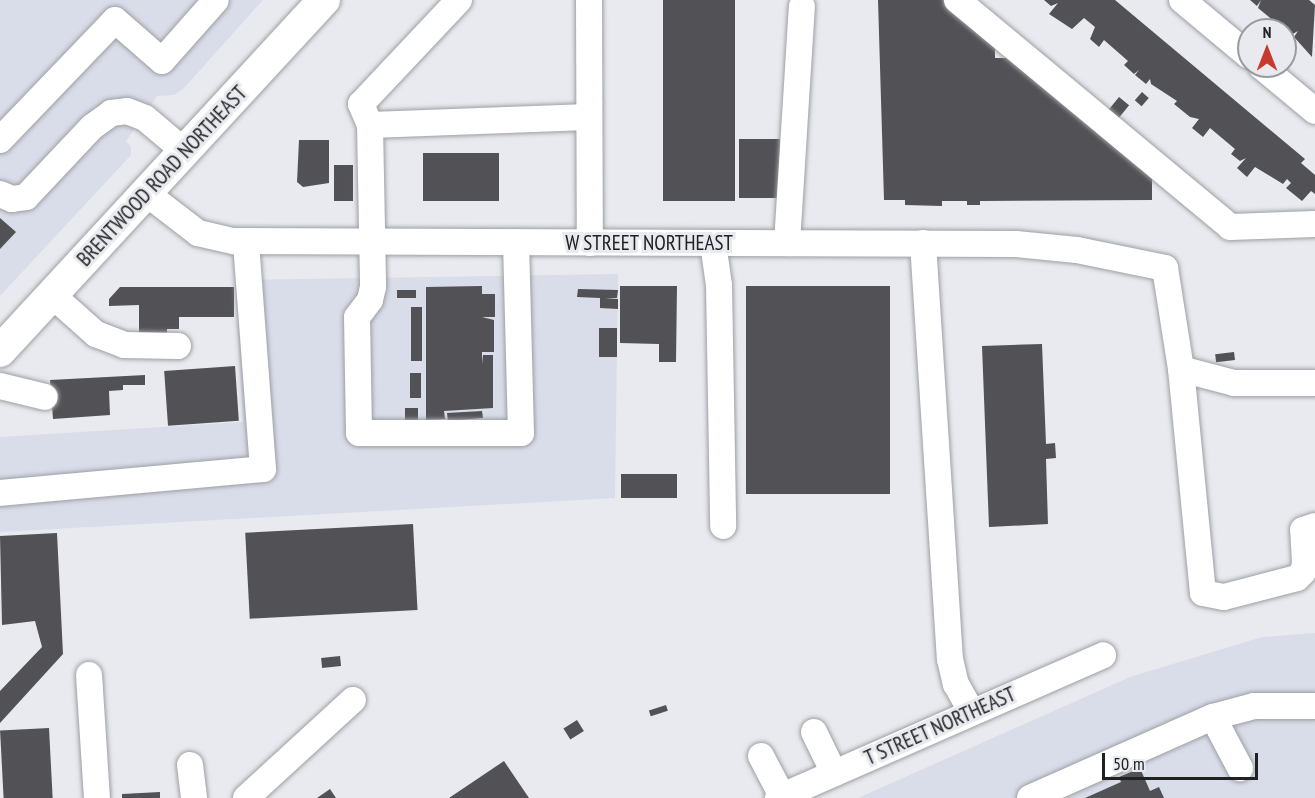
<!DOCTYPE html>
<html>
<head>
<meta charset="utf-8">
<style>
	body { margin:0 }
	#map { position:relative; width:1315px; height:798px; overflow:hidden; background:#e8eaef; font-family:"PT Sans Narrow",sans-serif }
	div>[style] { position:absolute }
	.built>* { inset:0; background:#d9dde9 }
	.building>* { inset:0; background:#525156; transform-origin:0 0 }
	.roads { filter:drop-shadow(0 0 2px #9d9fa4) drop-shadow(0 0 2px #9d9fa4) }
	.minor>* { height:26px; margin:-13px; padding:0 13px; transform-origin:13px; border-radius:13px; background:#fff }
	.major>* { height:32px; margin:-16px; padding:0 16px; transform-origin:16px; border-radius:16px; background:#fff }
	span { translate:-50% -50%; white-space:nowrap; text-align:center; line-height:1.15; -webkit-text-stroke:6px #e8eaef; paint-order:stroke }
	.street-label { font-size:21px; color:#202123 }
	.north { position:absolute; left:1237px; top:18px; width:60px; height:60px; box-sizing:border-box; background:#e8eaef; border:2px solid #989a9d; border-radius:50%; rotate:0deg; font-size:16px; font-weight:700; line-height:24px; text-align:center; color:#202123 }
	.north::after { content:''; display:block; margin:auto; width:21px; height:27px; background:#c83a2f; clip-path:polygon(50% 0,100% 100%,50% 72%,0 100%) }
	.scale { position:absolute; left:1102px; top:753px; width:156px; height:27px; box-sizing:border-box; border:3px solid #202123; border-top:0; padding-left:8px; font-size:18px; line-height:21px; white-space:nowrap; color:#202123; -webkit-text-stroke:4px #e8eaef; paint-order:stroke }
</style>
</head>
<body>
<div id="map">
	<div class="built">
		<div style="clip-path:polygon(0 0,263px 0,184px 88px,174px 95px,157px 96px,126px 141px,131px 147px,131px 155px,0 296px)"></div>
		<div style="clip-path:polygon(618px 274px,615px 498px,0 532px,0 437px,243px 422px,235px 280px)"></div>
		<div style="clip-path:polygon(1315px 633px,1315px 798px,858px 798px,1130px 677px,1262px 637px)"></div>
	</div>
	<div class="building">
		<div style="left:663px;top:0;width:72px;height:201px"></div>
		<div style="clip-path:polygon(878px 0,943px 0,995px 44px,995px 58px,1011px 58px,1152px 174px,1152px 200px,980px 201px,980px 205px,967px 205px,967px 201px,942px 201px,942px 206px,905px 205px,905px 200px,884px 200px)"></div>
		<div style="clip-path:polygon(1044px 0,1115px 0,1305px 159px,1301px 163px,1315px 175px,1315px 194px,1311px 191px,1302px 201px,1286px 188px,1291px 183px,1287px 179px,1283px 184px,1255px 167px,1247px 177px,1237px 168px,1246px 158px,1240px 161px,1231px 154px,1235px 149px,1210px 128px,1203px 137px,1192px 128px,1199px 119px,1190px 117px,1174px 104px,1177px 101px,1151px 84px,1150px 79px,1146px 84px,1135px 75px,1139px 70px,1134px 74px,1124px 65px,1128px 61px,1104px 40px,1099px 47px,1090px 39px,1095px 27px,1084px 18px,1072px 29px,1049px 14px,1058px 3px,1051px 6px)"></div>
		<div style="clip-path:polygon(1250px 0,1309px 0,1315px 5px,1312px 57px,1294px 37px,1298px 31px,1291px 35px,1258px 8px,1261px 0,1257px 6px)"></div>
		<div style="left:1142px;top:92px;width:9px;height:11px;rotate:41deg"></div>
		<div style="left:1119px;top:97px;width:13px;height:19px;rotate:39deg"></div>
		<div style="left:739px;top:139px;width:41px;height:59px"></div>
		<div style="clip-path:polygon(299px 140px,329px 140px,329px 183px,303px 187px,297px 182px)"></div>
		<div style="left:423px;top:153px;width:76px;height:48px"></div>
		<div style="left:334px;top:165px;width:19px;height:36px"></div>
		<div style="clip-path:polygon(0 218px,16px 232px,0 249px)"></div>
		<div style="clip-path:polygon(482px 286px,482px 294px,495px 294px,495px 317px,482px 317px,494px 320px,494px 352px,482px 352px,482px 364px,483px 355px,493px 355px,493px 408px,444px 411px,445px 419px,426px 420px,426px 287px)"></div>
		<div style="clip-path:polygon(620px 286px,677px 286px,676px 362px,659px 362px,659px 344px,620px 343px)"></div>
		<div style="left:746px;top:286px;width:144px;height:208px"></div>
		<div style="clip-path:polygon(120px 287px,234px 287px,234px 317px,179px 317px,179px 329px,167px 329px,167px 336px,139px 336px,139px 305px,109px 306px,109px 299px)"></div>
		<div style="clip-path:polygon(578px 289px,618px 290px,617px 298px,605px 299px,618px 299px,618px 309px,600px 308px,600px 298px,577px 297px)"></div>
		<div style="left:397px;top:290px;width:19px;height:8px"></div>
		<div style="left:411px;top:307px;width:11px;height:54px"></div>
		<div style="left:617px;top:328px;width:29px;height:18px;rotate:90deg"></div>
		<div style="clip-path:polygon(1042px 344px,1046px 444px,1055px 443px,1056px 458px,1046px 459px,1048px 524px,989px 527px,982px 346px)"></div>
		<div style="left:1234px;top:352px;width:8px;height:19px;rotate:83deg"></div>
		<div style="left:235px;top:366px;width:55px;height:71px;rotate:86deg"></div>
		<div style="left:410px;top:373px;width:11px;height:25px"></div>
		<div style="clip-path:polygon(145px 375px,145px 385px,123px 385px,123px 390px,109px 391px,110px 415px,53px 419px,50px 380px)"></div>
		<div style="left:405px;top:408px;width:13px;height:15px"></div>
		<div style="clip-path:polygon(482px 411px,483px 418px,448px 421px,447px 413px)"></div>
		<div style="left:621px;top:474px;width:56px;height:24px"></div>
		<div style="left:413px;top:524px;width:86px;height:168px;rotate:87deg"></div>
		<div style="clip-path:polygon(57px 533px,63px 654px,0 723px,0 691px,42px 647px,35px 621px,2px 625px,0 536px)"></div>
		<div style="left:340px;top:656px;width:10px;height:19px;rotate:84deg"></div>
		<div style="left:666px;top:705px;width:6px;height:18px;rotate:72deg"></div>
		<div style="left:577px;top:720px;width:13px;height:16px;rotate:58deg"></div>
		<div style="left:49px;top:728px;width:70px;height:49px;rotate:87deg"></div>
		<div style="clip-path:polygon(504px 761px,529px 798px,449px 798px)"></div>
		<div style="clip-path:polygon(1140px 768px,1150px 791px,1159px 787px,1164px 798px,1085px 798px,1121px 782px,1119px 777px)"></div>
		<div style="clip-path:polygon(330px 789px,336px 798px,317px 798px)"></div>
		<div style="clip-path:polygon(160px 792px,160px 798px,122px 798px,122px 794px)"></div>
	</div>
	<div class="roads">
		<div class="minor">
			<div style="left:459px;top:0;width:143px;rotate:133.3deg"></div>
			<div style="left:361px;top:104px;width:23px;rotate:67deg"></div>
			<div style="left:370px;top:125px;width:162px;rotate:88.9deg"></div>
			<div style="left:373px;top:287px;width:13px;rotate:103deg"></div>
			<div style="left:370px;top:300px;width:21px;rotate:127deg"></div>
			<div style="left:357px;top:317px;width:116px;rotate:89deg"></div>
			<div style="left:359px;top:433px;width:162px"></div>
			<div style="left:521px;top:433px;width:191px;rotate:-91.5deg"></div>
			<div style="left:589px;top:0;width:243px;rotate:89.8deg"></div>
			<div style="left:957px;top:0;width:355px;rotate:39.7deg"></div>
			<div style="left:1230px;top:227px;width:85px;rotate:-2deg"></div>
			<div style="left:1182px;top:0;width:87px;rotate:39.9deg"></div>
			<div style="left:1261px;top:66px;width:70px;rotate:39.8deg"></div>
			<div style="left:370px;top:125px;width:219px;rotate:-2.1deg"></div>
			<div style="left:0;top:140px;width:166px;rotate:-46.2deg"></div>
			<div style="left:115px;top:20px;width:62px;rotate:41.1deg"></div>
			<div style="left:162px;top:61px;width:81px;rotate:-48.5deg"></div>
			<div style="left:146px;top:193px;width:66px;rotate:37.6deg"></div>
			<div style="left:198px;top:233px;width:37px;rotate:13deg"></div>
			<div style="left:234px;top:241px;width:782px;rotate:0.22deg"></div>
			<div style="left:1016px;top:244px;width:61px;rotate:5.6deg"></div>
			<div style="left:1077px;top:250px;width:90px;rotate:11.6deg"></div>
			<div style="left:1165px;top:268px;width:102px;rotate:81deg"></div>
			<div style="left:1181px;top:369px;width:225px;rotate:84.4deg"></div>
			<div style="left:1203px;top:593px;width:21px;rotate:11deg"></div>
			<div style="left:1224px;top:597px;width:75px;rotate:-14.6deg"></div>
			<div style="left:1297px;top:578px;width:8px;rotate:-45deg"></div>
			<div style="left:1303px;top:572px;width:9px;rotate:-77deg"></div>
			<div style="left:1305px;top:563px;width:33px;rotate:-93deg"></div>
			<div style="left:1303px;top:530px;width:13px;rotate:-18deg"></div>
			<div style="left:0;top:194px;width:13px;rotate:23deg"></div>
			<div style="left:12px;top:199px;width:14px;rotate:-8deg"></div>
			<div style="left:26px;top:197px;width:96px;rotate:-46.7deg"></div>
			<div style="left:92px;top:127px;width:24px;rotate:-36deg"></div>
			<div style="left:111px;top:113px;width:16px;rotate:-7deg"></div>
			<div style="left:127px;top:111px;width:19px;rotate:21deg"></div>
			<div style="left:145px;top:118px;width:51px;rotate:40.2deg"></div>
			<div style="left:713px;top:243px;width:42px;rotate:81.9deg"></div>
			<div style="left:719px;top:285px;width:241px;rotate:89deg"></div>
			<div style="left:787px;top:243px;width:237px;rotate:-86.4deg"></div>
			<div style="left:923px;top:243px;width:417px;rotate:86.3deg"></div>
			<div style="left:950px;top:659px;width:26px;rotate:77deg"></div>
			<div style="left:956px;top:684px;width:31px;rotate:61deg"></div>
			<div style="left:52px;top:295px;width:59px;rotate:41.6deg"></div>
			<div style="left:96px;top:334px;width:30px;rotate:21deg"></div>
			<div style="left:124px;top:345px;width:54px;rotate:1.1deg"></div>
			<div style="left:1181px;top:369px;width:55px;rotate:14.8deg"></div>
			<div style="left:1234px;top:383px;width:81px"></div>
			<div style="left:0;top:386px;width:46px;rotate:13.7deg"></div>
			<div style="left:0;top:493px;width:264px;rotate:-5.2deg"></div>
			<div style="left:263px;top:469px;width:228px;rotate:-94.3deg"></div>
			<div style="left:89px;top:675px;width:123px;rotate:86.3deg"></div>
			<div style="left:1213px;top:717px;width:58px;rotate:62.1deg"></div>
			<div style="left:814px;top:732px;width:46px;rotate:64deg"></div>
			<div style="left:761px;top:756px;width:45px;rotate:62.3deg"></div>
			<div style="left:190px;top:765px;width:33px;rotate:83deg"></div>
			<div style="left:246px;top:798px;width:145px;rotate:-42.5deg"></div>
			<div style="left:778px;top:798px;width:355px;rotate:-23.7deg"></div>
			<div style="left:1030px;top:798px;width:200px;rotate:-23.9deg"></div>
			<div style="left:1213px;top:717px;width:42px;rotate:-15deg"></div>
			<div style="left:1254px;top:706px;width:61px"></div>
		</div>
		<div class="major">
			<div style="left:0;top:351px;width:478px;rotate:-47.3deg"></div>
		</div>
	</div>
	<div class="street-label">
		<span style="left:162px;top:176px;rotate:-47deg">BRENTWOOD ROAD NORTHEAST</span>
		<span style="left:649px;top:243px">W STREET NORTHEAST</span>
		<span style="left:940px;top:726px;rotate:-24deg">T STREET NORTHEAST</span>
	</div>
	<div class="north">N</div>
	<div class="scale">50 m</div>
</div>
</body>
</html>
